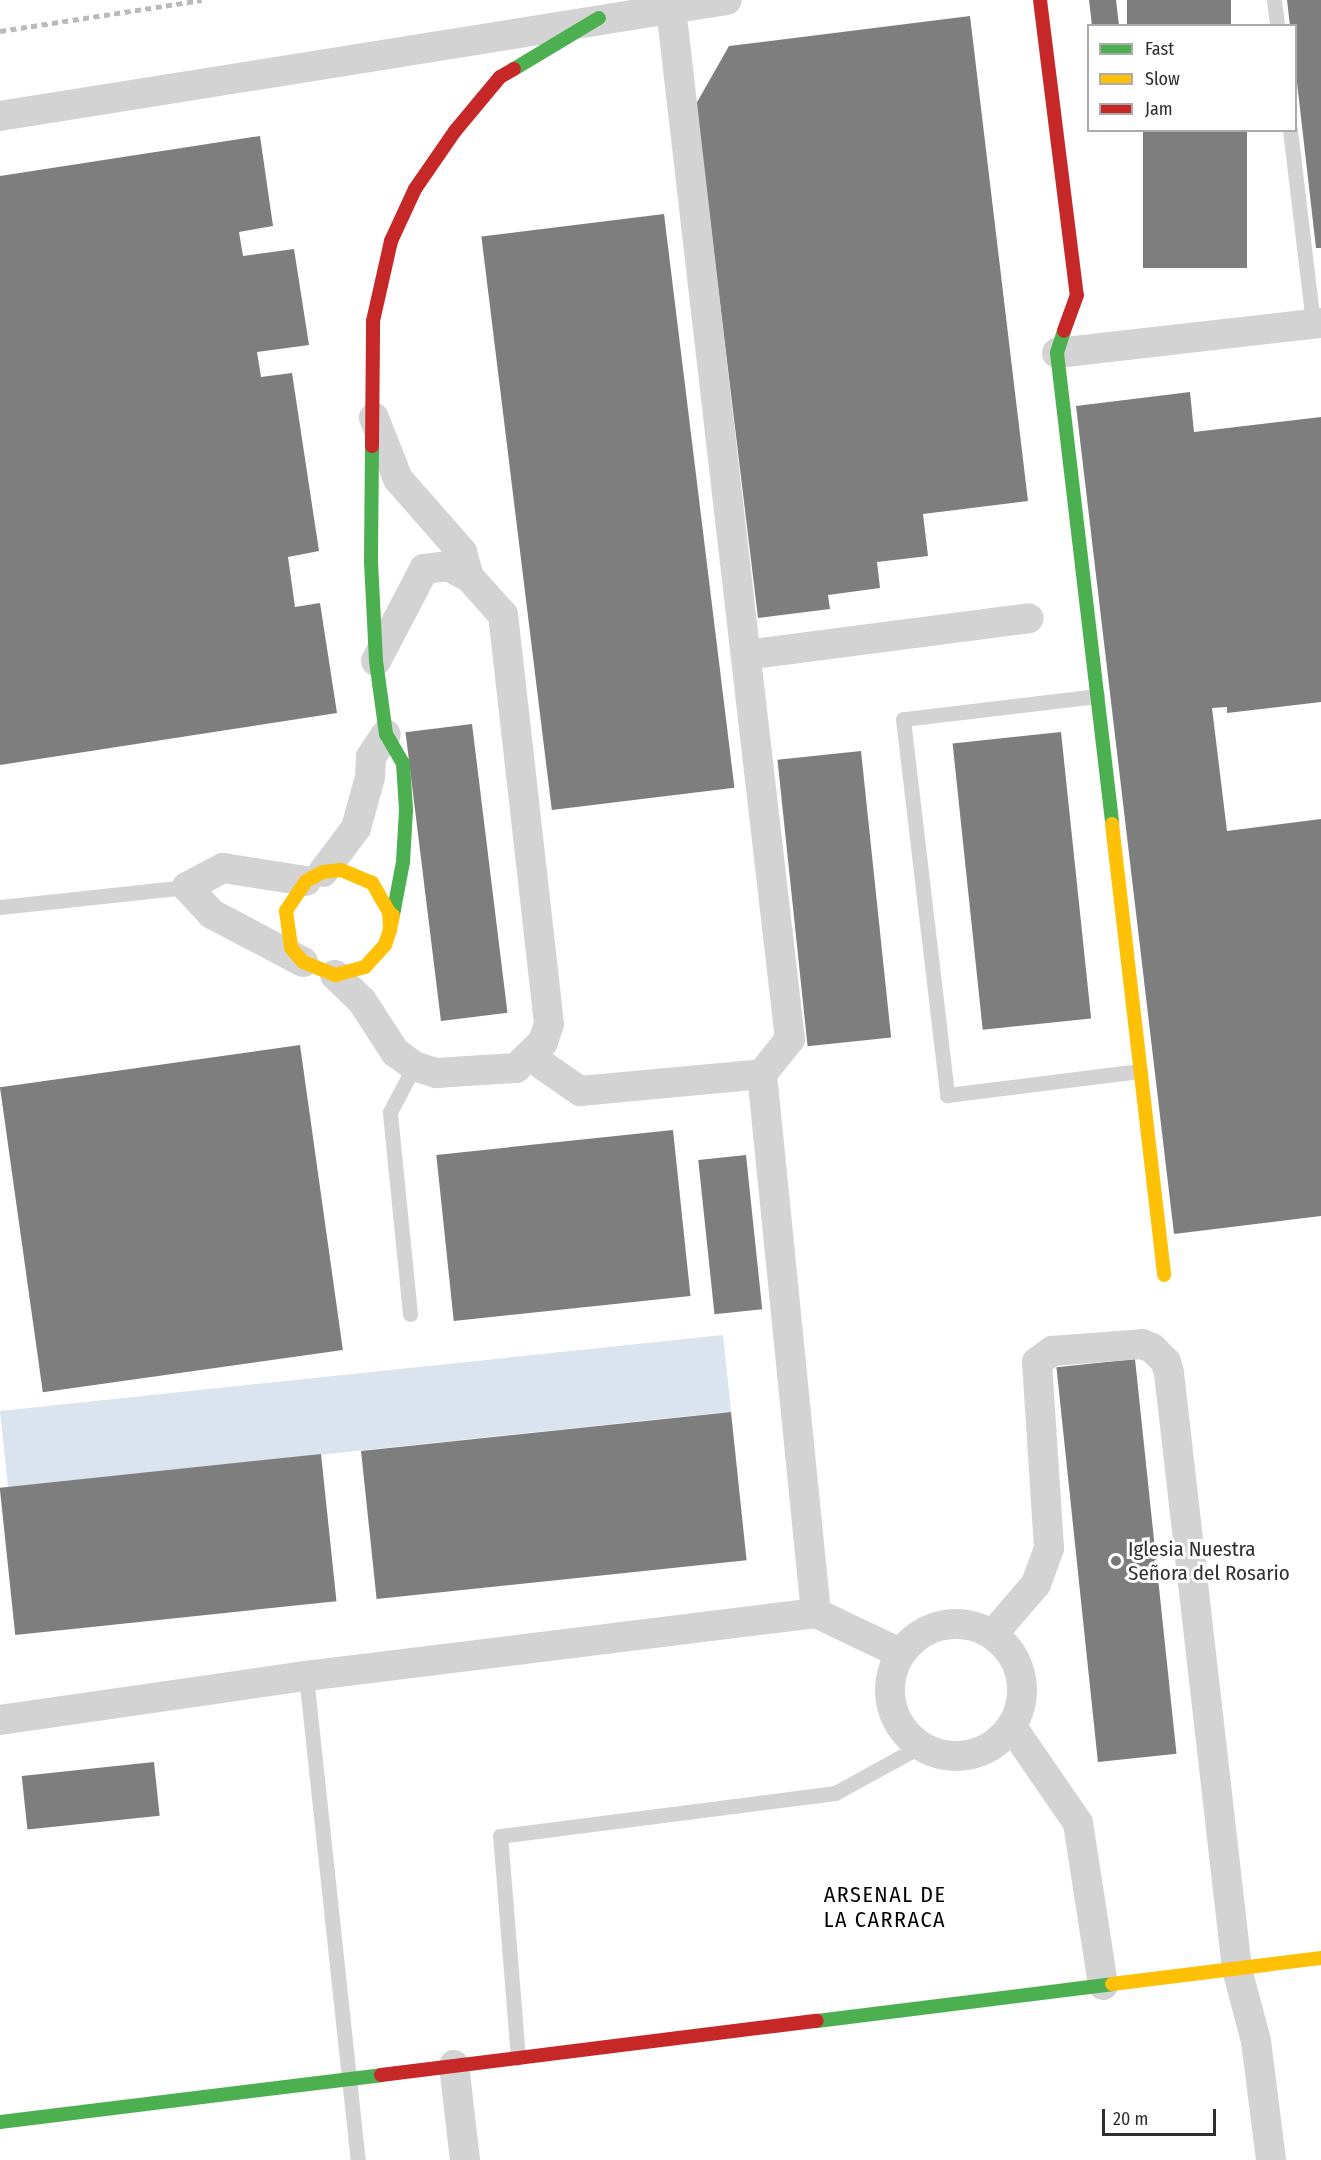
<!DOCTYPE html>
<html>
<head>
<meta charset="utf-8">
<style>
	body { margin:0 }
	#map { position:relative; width:1321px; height:2160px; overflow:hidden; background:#fff; font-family:"Fira Sans Condensed",sans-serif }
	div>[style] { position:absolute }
	.water>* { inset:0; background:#dbe4ee; transform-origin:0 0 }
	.building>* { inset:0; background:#7e7e7e; transform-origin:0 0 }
	.lane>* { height:15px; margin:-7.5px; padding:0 7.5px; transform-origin:7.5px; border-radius:7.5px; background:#d3d3d3 }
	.street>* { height:30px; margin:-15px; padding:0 15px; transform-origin:15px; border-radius:15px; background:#d3d3d3 }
	.street>.ring { margin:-15px; padding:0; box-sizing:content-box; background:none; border:30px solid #d3d3d3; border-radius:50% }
	.fast>* { height:14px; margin:-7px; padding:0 7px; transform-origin:7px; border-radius:7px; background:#4caf50 }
	.slow>* { height:14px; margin:-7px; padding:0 7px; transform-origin:7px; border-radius:7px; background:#ffc107 }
	.jam>* { height:14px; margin:-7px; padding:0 7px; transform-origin:7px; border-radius:7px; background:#c62828 }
	.rail>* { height:4.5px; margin-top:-2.25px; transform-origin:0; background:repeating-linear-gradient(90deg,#bababa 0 6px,transparent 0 10.5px) }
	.dots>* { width:16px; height:16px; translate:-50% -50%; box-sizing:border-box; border:3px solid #fff; border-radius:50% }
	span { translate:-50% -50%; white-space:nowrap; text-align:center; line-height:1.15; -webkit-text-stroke:6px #fff; paint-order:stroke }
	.poi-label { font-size:21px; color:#2e2e2e }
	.left { translate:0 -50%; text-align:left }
	.neighbourhood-label { font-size:22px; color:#000; letter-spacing:1.5px }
	.legend { position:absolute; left:1087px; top:24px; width:210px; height:108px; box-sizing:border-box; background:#fff; border:2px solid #ababab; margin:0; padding:8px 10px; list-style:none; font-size:18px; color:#2e2e2e }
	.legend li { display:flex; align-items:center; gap:12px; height:30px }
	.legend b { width:30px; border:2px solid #ababab }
	.scale { position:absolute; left:1102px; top:2109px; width:114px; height:27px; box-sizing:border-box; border:3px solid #2e2e2e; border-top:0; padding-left:8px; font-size:18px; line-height:21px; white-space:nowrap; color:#2e2e2e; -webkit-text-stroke:4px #fff; paint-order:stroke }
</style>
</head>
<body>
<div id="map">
	<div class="water">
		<div style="left:723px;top:1335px;width:77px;height:727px;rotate:84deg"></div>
	</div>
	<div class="building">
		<div style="clip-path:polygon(1089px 0,1116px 0,1119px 26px,1092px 26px)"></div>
		<div style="left:1127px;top:0;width:104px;height:26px"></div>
		<div style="clip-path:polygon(1287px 0,1321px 0,1321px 248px,1316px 248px,1296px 74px,1296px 26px,1290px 26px)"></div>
		<div style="clip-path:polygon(970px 16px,1028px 501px,923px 514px,928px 556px,877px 562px,880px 588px,828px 595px,830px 609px,758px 618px,696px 104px,729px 46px)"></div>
		<div style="left:1143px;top:130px;width:104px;height:138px"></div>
		<div style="clip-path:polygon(260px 136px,273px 226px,239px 232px,243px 256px,294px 249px,309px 345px,257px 352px,261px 377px,292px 373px,319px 551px,288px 557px,295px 607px,320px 603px,337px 713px,0 765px,0 176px)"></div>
		<div style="left:664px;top:214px;width:578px;height:184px;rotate:83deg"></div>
		<div style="clip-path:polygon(1190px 392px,1194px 432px,1321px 417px,1321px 702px,1227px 713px,1227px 707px,1212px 708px,1227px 831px,1321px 819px,1321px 1216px,1174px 1234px,1076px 406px)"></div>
		<div style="left:472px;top:724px;width:291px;height:67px;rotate:83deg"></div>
		<div style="left:1061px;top:732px;width:288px;height:109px;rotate:84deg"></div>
		<div style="left:861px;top:751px;width:288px;height:84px;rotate:84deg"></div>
		<div style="left:300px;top:1045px;width:308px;height:303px;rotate:82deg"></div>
		<div style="left:673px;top:1130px;width:167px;height:238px;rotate:84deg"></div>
		<div style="left:746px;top:1155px;width:155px;height:48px;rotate:84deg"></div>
		<div style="left:1135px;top:1359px;width:397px;height:79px;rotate:84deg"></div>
		<div style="left:731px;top:1412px;width:149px;height:372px;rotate:84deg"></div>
		<div style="left:321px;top:1454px;width:148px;height:323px;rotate:84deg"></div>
		<div style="left:154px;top:1762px;width:54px;height:133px;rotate:84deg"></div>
	</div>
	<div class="lane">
		<div style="left:1274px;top:0;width:26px;rotate:83deg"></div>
		<div style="left:1290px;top:130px;width:195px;rotate:83.2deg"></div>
		<div style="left:1097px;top:696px;width:195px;rotate:173.2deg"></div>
		<div style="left:903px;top:719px;width:379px;rotate:83.3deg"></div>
		<div style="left:947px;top:1095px;width:194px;rotate:-7.1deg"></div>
		<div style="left:0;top:907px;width:188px;rotate:-6.1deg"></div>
		<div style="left:410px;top:1314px;width:203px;rotate:-95.7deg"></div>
		<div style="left:390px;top:1112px;width:52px;rotate:-62.4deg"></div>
		<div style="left:306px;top:1676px;width:487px;rotate:83.9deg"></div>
		<div style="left:518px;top:2058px;width:223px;rotate:-94.6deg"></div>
		<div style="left:500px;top:1836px;width:338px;rotate:-7.3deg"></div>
		<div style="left:835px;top:1793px;width:96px;rotate:-28.7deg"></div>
	</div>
	<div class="street">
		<div style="left:671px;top:8px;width:1038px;rotate:83.42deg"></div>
		<div style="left:790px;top:1039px;width:45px;rotate:128.7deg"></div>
		<div style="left:762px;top:1074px;width:542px;rotate:84.28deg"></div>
		<div style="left:0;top:116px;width:736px;rotate:-9.07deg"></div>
		<div style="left:1057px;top:353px;width:266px;rotate:-6.5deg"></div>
		<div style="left:746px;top:655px;width:285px;rotate:-7.4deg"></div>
		<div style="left:376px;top:661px;width:104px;rotate:-62.4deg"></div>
		<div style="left:424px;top:569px;width:24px;rotate:-7deg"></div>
		<div style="left:448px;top:566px;width:24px;rotate:28deg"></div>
		<div style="left:323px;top:872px;width:55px;rotate:-53.1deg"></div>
		<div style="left:356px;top:828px;width:53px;rotate:-74.6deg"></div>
		<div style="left:370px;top:777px;width:20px;rotate:-87deg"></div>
		<div style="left:371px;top:757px;width:27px;rotate:-57deg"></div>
		<div style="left:303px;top:962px;width:103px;rotate:-152.2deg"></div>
		<div style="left:212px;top:914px;width:37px;rotate:-133deg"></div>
		<div style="left:187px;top:887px;width:41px;rotate:-27.8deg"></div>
		<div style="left:223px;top:868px;width:84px;rotate:8.9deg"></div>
		<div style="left:335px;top:975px;width:37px;rotate:44deg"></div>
		<div style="left:362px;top:1001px;width:61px;rotate:57.1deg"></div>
		<div style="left:395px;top:1052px;width:24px;rotate:36deg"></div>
		<div style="left:414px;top:1066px;width:23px;rotate:18deg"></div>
		<div style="left:436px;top:1073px;width:80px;rotate:-3.6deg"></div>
		<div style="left:516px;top:1068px;width:37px;rotate:-44deg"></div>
		<div style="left:543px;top:1042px;width:19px;rotate:-72deg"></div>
		<div style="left:549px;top:1024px;width:412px;rotate:-96.4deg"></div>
		<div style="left:503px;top:615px;width:51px;rotate:-131.8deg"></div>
		<div style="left:469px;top:577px;width:26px;rotate:-106deg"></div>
		<div style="left:462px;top:552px;width:97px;rotate:-131.2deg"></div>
		<div style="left:398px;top:479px;width:66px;rotate:-111.5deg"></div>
		<div style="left:531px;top:1057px;width:60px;rotate:34.8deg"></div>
		<div style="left:580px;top:1091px;width:183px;rotate:-5.3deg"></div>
		<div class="ring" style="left:890px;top:1624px;width:102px;height:102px"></div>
		<div style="left:993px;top:1634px;width:66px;rotate:-49.3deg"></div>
		<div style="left:1036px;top:1584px;width:38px;rotate:-70deg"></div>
		<div style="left:1049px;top:1548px;width:186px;rotate:-93.7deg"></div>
		<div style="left:1037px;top:1362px;width:19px;rotate:-36deg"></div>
		<div style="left:1052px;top:1351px;width:90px;rotate:-4.4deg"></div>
		<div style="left:1142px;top:1344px;width:11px;rotate:22deg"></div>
		<div style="left:1152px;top:1348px;width:20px;rotate:45deg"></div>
		<div style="left:1166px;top:1362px;width:11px;rotate:75deg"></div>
		<div style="left:1169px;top:1373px;width:600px;rotate:83.49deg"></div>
		<div style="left:1237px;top:1969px;width:74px;rotate:75.2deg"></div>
		<div style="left:1256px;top:2041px;width:120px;rotate:82.8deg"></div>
		<div style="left:0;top:1720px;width:309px;rotate:-8.2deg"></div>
		<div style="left:306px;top:1676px;width:514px;rotate:-7.04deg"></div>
		<div style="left:816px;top:1613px;width:93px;rotate:25.5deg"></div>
		<div style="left:1012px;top:1727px;width:116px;rotate:55.5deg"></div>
		<div style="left:1078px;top:1823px;width:164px;rotate:81.2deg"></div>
		<div style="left:454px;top:2065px;width:96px;rotate:83.4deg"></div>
	</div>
	<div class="fast">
		<div style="left:514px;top:69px;width:99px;rotate:-31deg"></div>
		<div style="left:1064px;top:331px;width:23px;rotate:108deg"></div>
		<div style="left:1057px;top:353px;width:474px;rotate:83.3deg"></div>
		<div style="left:372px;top:446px;width:116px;rotate:90.5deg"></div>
		<div style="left:371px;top:562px;width:99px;rotate:87.1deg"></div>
		<div style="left:376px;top:661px;width:74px;rotate:82.2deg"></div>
		<div style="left:386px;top:734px;width:34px;rotate:60deg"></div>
		<div style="left:403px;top:763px;width:47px;rotate:86.3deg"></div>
		<div style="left:406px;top:810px;width:52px;rotate:93.3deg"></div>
		<div style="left:403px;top:862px;width:54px;rotate:100.7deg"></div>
		<div style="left:817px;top:2021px;width:297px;rotate:-7.1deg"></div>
		<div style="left:0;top:2122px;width:384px;rotate:-7deg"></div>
	</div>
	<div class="slow">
		<div style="left:1112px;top:824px;width:454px;rotate:83.4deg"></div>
		<div style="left:390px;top:930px;width:18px;rotate:-93deg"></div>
		<div style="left:389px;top:912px;width:34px;rotate:-120deg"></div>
		<div style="left:372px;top:883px;width:34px;rotate:-157deg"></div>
		<div style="left:341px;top:870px;width:18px;rotate:174deg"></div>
		<div style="left:323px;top:872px;width:19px;rotate:152deg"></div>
		<div style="left:306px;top:881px;width:36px;rotate:124deg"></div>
		<div style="left:286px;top:911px;width:37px;rotate:82deg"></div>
		<div style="left:291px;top:948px;width:18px;rotate:49deg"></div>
		<div style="left:303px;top:962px;width:35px;rotate:22deg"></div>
		<div style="left:335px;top:975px;width:31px;rotate:-15deg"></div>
		<div style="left:365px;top:967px;width:30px;rotate:-48deg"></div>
		<div style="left:385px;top:945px;width:16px;rotate:-72deg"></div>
		<div style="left:390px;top:930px;width:15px;rotate:-79deg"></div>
		<div style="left:1112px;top:1984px;width:211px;rotate:-7.1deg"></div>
	</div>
	<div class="jam">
		<div style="left:1040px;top:0;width:297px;rotate:82.9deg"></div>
		<div style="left:1077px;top:295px;width:38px;rotate:110deg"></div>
		<div style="left:372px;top:446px;width:125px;rotate:-89.5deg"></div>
		<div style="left:373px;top:321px;width:82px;rotate:-77.3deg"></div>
		<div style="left:391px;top:241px;width:57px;rotate:-65.2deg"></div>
		<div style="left:415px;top:189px;width:70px;rotate:-55.4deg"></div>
		<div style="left:455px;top:131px;width:70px;rotate:-50.2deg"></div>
		<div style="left:500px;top:77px;width:16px;rotate:-30deg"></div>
		<div style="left:381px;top:2075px;width:439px;rotate:-7.1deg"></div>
	</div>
	<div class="rail">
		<div style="left:0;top:31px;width:204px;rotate:-8.7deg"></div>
	</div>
	<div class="dots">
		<div style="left:1116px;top:1561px;background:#777"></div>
	</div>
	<div class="poi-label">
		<span class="left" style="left:1128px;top:1561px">Iglesia Nuestra<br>Señora del Rosario</span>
	</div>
	<div class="neighbourhood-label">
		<span style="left:885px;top:1907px">ARSENAL DE<br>LA CARRACA</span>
	</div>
	<ul class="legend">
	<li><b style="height:8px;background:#4caf50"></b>Fast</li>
	<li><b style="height:8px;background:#ffc107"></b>Slow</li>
	<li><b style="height:8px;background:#c62828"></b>Jam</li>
	</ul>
	<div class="scale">20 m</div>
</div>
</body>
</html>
